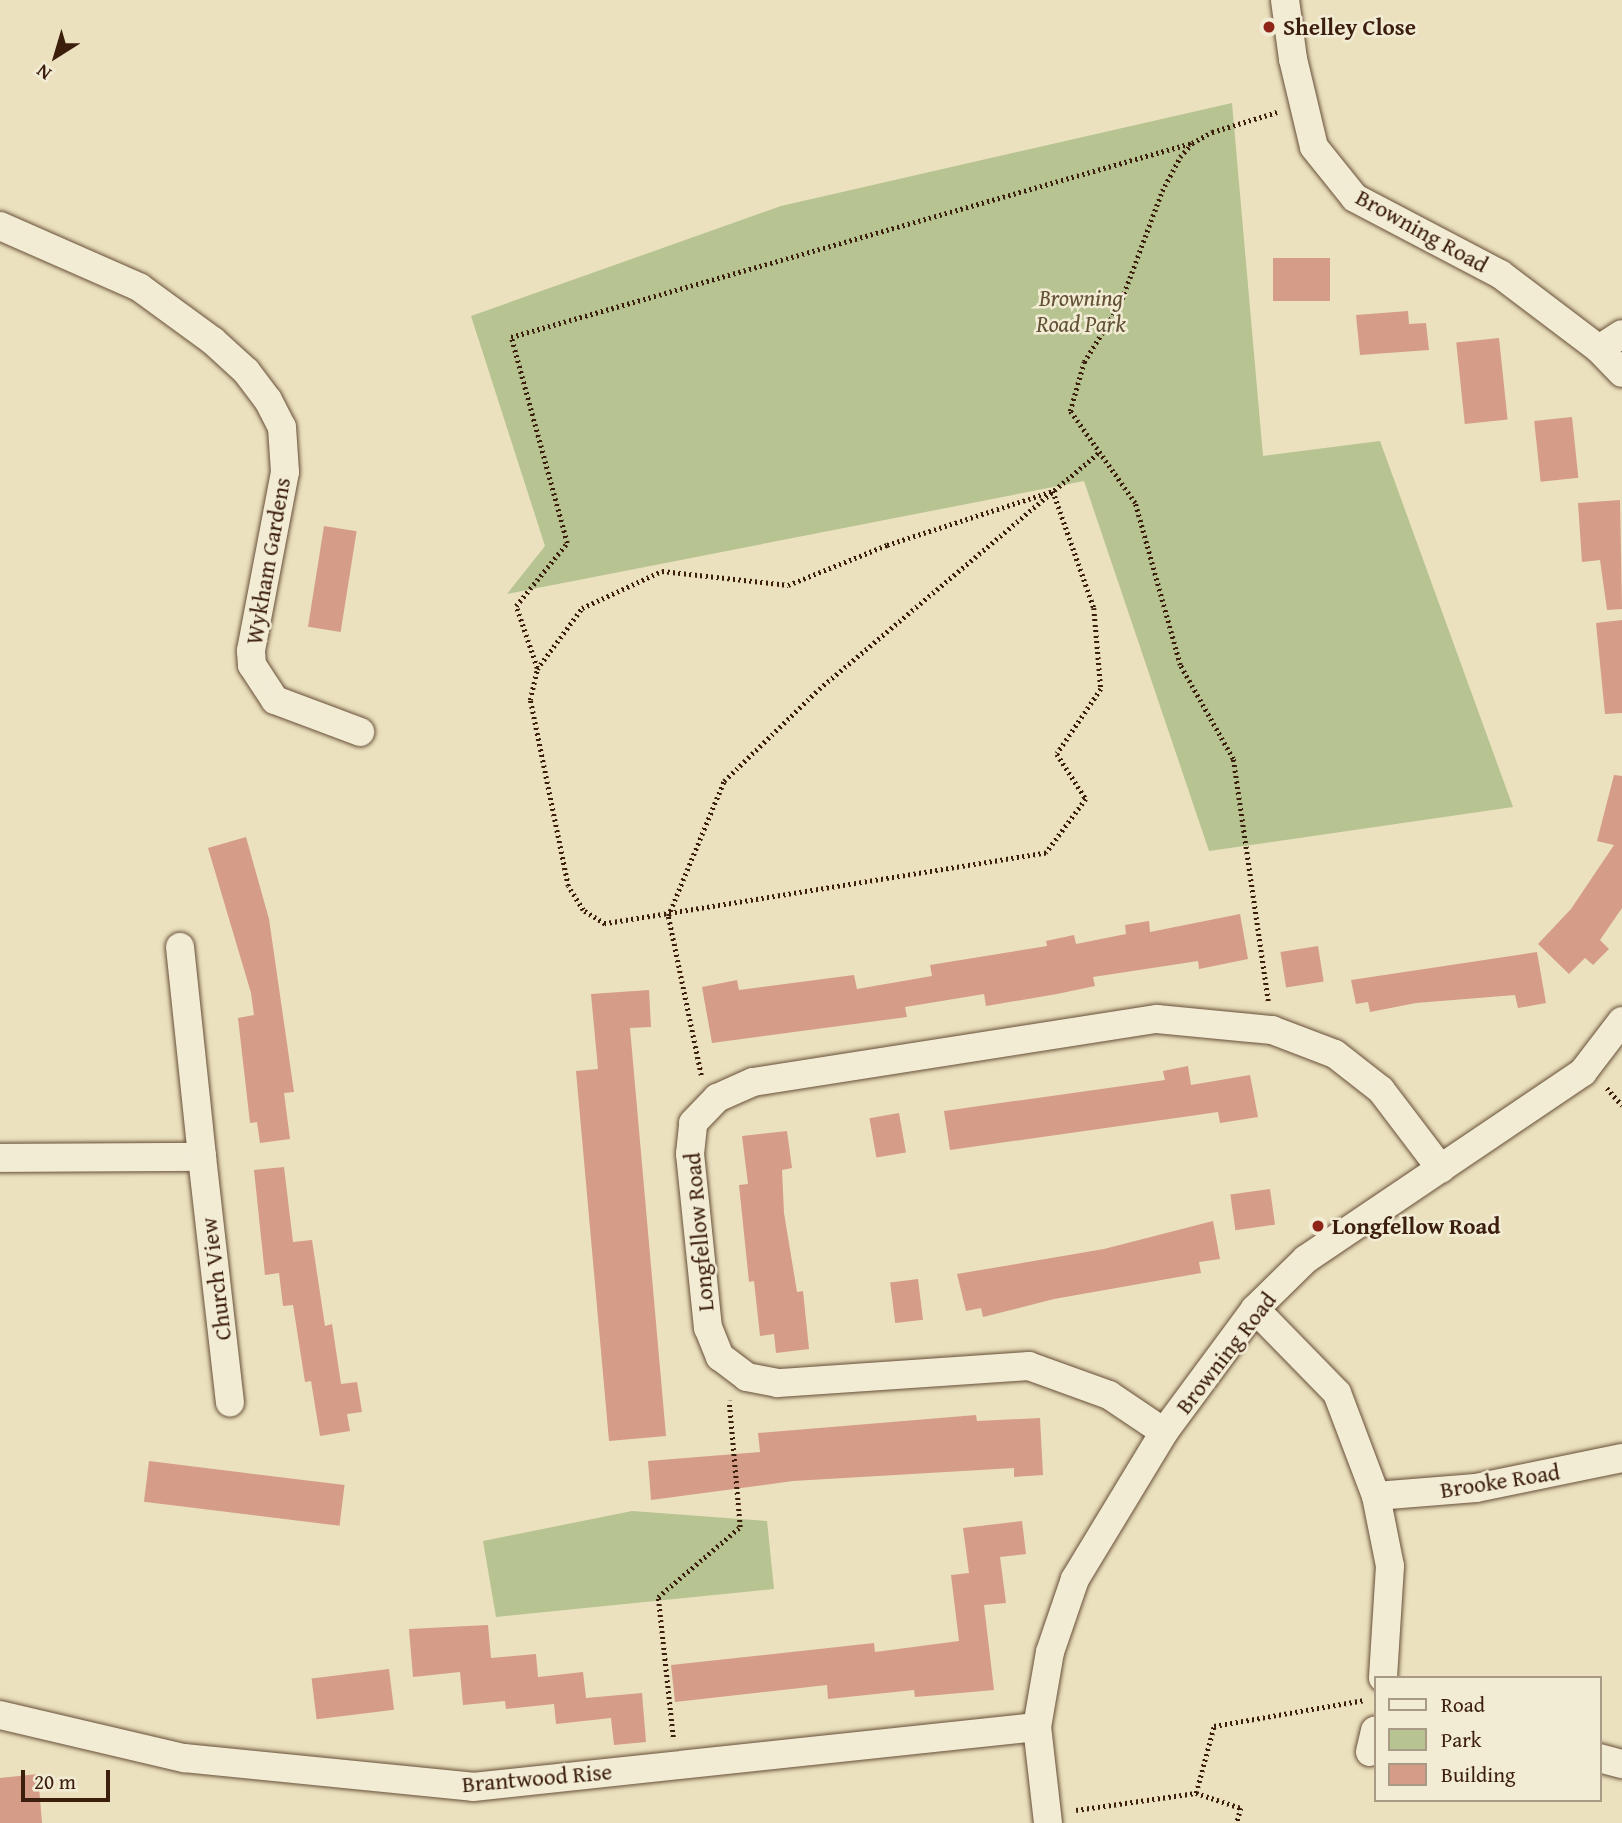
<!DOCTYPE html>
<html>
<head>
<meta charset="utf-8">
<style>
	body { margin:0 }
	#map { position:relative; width:1622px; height:1823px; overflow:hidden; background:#ebe1be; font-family:"Gentium Book Plus",serif }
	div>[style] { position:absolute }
	.green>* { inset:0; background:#b7c391 }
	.building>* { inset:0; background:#d59c88; transform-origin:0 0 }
	.path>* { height:4.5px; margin-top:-2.25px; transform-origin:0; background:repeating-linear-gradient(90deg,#3c1e0c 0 2px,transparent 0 5.5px) }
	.roads { filter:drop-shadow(0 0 2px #684f38) drop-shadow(0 0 2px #684f38) }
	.minor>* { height:28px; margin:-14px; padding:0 14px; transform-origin:14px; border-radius:14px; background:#f2ecd5 }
	.dots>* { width:19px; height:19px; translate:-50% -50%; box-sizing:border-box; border:4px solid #f2ecd5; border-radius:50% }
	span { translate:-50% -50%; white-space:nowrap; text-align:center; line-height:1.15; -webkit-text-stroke:5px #f2ecd5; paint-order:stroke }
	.poi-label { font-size:23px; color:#3c1e0c; font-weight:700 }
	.left { translate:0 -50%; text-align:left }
	.street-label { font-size:23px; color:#3c1e0c }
	.park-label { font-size:23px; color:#615034; font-style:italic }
	.legend { position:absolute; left:1374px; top:1676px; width:228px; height:126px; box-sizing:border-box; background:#f2ecd5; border:2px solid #a99a85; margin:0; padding:9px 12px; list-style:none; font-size:21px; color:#3c1e0c }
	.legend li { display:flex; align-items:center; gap:14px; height:35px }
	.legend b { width:35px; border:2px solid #a99a85 }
	.north { position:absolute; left:21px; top:21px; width:70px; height:70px; -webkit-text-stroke:5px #f2ecd5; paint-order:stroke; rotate:217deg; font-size:19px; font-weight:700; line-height:28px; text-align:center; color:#3c1e0c }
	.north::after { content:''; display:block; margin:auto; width:24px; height:32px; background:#3c1e0c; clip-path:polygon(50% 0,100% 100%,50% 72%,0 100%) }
	.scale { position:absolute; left:21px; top:1770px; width:89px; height:32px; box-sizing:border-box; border:4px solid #3c1e0c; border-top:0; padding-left:9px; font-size:21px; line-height:24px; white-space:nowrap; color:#3c1e0c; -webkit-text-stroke:5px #f2ecd5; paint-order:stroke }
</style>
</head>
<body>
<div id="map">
	<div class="green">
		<div style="clip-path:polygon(1232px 103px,1263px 456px,1380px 441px,1513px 807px,1209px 851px,1084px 481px,507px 594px,545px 546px,471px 316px,781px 206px)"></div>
		<div style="clip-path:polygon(632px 1511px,767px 1521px,774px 1589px,496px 1617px,483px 1541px)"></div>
	</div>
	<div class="building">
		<div style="left:1273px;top:258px;width:57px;height:43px"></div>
		<div style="clip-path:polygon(1408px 311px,1409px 324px,1426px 323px,1429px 350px,1360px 355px,1356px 315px)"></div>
		<div style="left:1499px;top:338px;width:82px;height:43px;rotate:84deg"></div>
		<div style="left:1572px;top:417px;width:61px;height:38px;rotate:84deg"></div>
		<div style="clip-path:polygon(1620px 500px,1622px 609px,1607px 610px,1600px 560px,1582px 562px,1578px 503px)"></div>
		<div style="left:324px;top:526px;width:33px;height:102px;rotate:9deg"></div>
		<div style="clip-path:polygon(1622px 620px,1622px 713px,1605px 714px,1596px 623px)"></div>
		<div style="clip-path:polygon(1614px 775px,1622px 776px,1622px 908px,1600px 940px,1609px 949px,1593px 965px,1585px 958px,1569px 974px,1538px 944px,1571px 909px,1614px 845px,1597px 841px)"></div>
		<div style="clip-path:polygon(246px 837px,269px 919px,294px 1092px,284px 1093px,290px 1139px,260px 1143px,257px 1122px,250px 1123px,238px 1018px,254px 1015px,251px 993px,208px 848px)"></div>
		<div style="clip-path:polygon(1240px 914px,1248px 959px,1199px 969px,1198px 961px,1093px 977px,1095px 986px,1057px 994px,986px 1006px,984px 994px,905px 1007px,907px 1017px,712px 1043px,702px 987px,737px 980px,739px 990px,854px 975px,857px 989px,932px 976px,930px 965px,1047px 946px,1046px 941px,1074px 935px,1076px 944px,1126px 934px,1125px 925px,1149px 921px,1150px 932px)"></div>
		<div style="left:1318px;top:946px;width:36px;height:38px;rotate:81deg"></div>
		<div style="clip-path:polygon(1537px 952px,1546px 1003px,1518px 1008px,1515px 995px,1416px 1003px,1370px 1012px,1368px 1002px,1356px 1004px,1351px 980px)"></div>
		<div style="clip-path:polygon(649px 990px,651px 1027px,630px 1028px,666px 1436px,609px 1441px,576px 1071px,598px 1069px,591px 994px)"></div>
		<div style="clip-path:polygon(1188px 1066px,1191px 1085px,1250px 1075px,1258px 1117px,1220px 1123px,1218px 1112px,950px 1150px,944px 1111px,1165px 1080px,1163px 1071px)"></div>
		<div style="left:899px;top:1113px;width:40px;height:30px;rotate:80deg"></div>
		<div style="clip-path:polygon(787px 1131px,792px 1168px,782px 1170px,784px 1213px,797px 1292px,803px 1291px,809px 1349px,776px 1353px,774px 1334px,760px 1336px,754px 1281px,749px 1282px,739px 1185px,748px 1184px,742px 1136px)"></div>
		<div style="clip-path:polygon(284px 1167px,293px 1242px,312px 1240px,325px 1326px,332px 1324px,341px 1384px,357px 1382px,362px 1412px,347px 1414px,350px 1431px,320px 1436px,311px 1381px,305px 1382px,293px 1305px,283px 1306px,279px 1273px,265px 1275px,254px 1170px)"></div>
		<div style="left:1270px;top:1189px;width:36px;height:40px;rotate:82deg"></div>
		<div style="clip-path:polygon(1213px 1221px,1220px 1259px,1199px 1262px,1201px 1273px,1054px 1299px,983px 1317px,981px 1308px,966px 1311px,957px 1274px,1104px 1249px)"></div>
		<div style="left:918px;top:1279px;width:41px;height:28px;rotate:83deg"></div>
		<div style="clip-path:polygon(976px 1415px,977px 1421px,1040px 1418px,1043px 1475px,1014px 1477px,1014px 1468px,793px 1481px,651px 1500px,648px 1461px,760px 1452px,758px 1433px)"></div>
		<div style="left:149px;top:1461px;width:197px;height:41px;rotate:7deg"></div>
		<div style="clip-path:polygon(1022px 1521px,1026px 1554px,1000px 1557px,1006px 1603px,984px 1605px,994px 1690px,915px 1697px,914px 1690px,828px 1699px,827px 1685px,675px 1702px,671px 1665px,874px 1643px,875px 1652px,959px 1641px,951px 1575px,969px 1573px,963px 1528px)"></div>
		<div style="clip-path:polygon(488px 1625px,491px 1658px,536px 1654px,538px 1677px,583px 1672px,586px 1698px,642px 1693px,646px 1742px,614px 1745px,611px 1718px,556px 1724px,554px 1704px,506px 1709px,505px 1701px,463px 1705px,460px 1672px,413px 1677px,409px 1629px)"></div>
		<div style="left:389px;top:1669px;width:41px;height:78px;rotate:83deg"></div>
		<div style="clip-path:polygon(38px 1774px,42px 1823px,0 1823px,0 1778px)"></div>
	</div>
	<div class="path">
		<div style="left:1053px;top:491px;width:124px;rotate:70.7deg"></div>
		<div style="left:1094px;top:608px;width:81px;rotate:85.1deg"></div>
		<div style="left:1101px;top:689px;width:78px;rotate:124.1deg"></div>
		<div style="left:1057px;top:754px;width:54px;rotate:57.2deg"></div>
		<div style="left:1086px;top:799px;width:67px;rotate:126.5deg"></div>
		<div style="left:1046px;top:853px;width:447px;rotate:170.9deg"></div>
		<div style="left:605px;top:924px;width:26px;rotate:-148deg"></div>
		<div style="left:583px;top:910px;width:28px;rotate:-122deg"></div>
		<div style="left:568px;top:886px;width:190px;rotate:-101.5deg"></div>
		<div style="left:530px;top:700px;width:32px;rotate:-77deg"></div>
		<div style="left:537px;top:669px;width:76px;rotate:-53.6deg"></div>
		<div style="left:582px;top:608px;width:88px;rotate:-24.8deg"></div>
		<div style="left:662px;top:571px;width:127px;rotate:6.3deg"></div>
		<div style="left:788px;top:585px;width:107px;rotate:-22deg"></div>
		<div style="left:887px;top:545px;width:175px;rotate:-18deg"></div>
		<div style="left:537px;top:668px;width:65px;rotate:-108.7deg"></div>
		<div style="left:516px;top:606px;width:81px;rotate:-51deg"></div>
		<div style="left:567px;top:543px;width:213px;rotate:-105.2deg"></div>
		<div style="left:511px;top:337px;width:708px;rotate:-15.9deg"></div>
		<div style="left:1268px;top:1001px;width:245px;rotate:-98.2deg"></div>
		<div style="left:1233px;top:759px;width:108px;rotate:-119.4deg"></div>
		<div style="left:1180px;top:665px;width:168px;rotate:-105.5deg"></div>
		<div style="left:1135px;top:503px;width:113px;rotate:-125.2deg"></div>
		<div style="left:1070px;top:411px;width:51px;rotate:-74.1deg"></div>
		<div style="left:1084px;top:362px;width:68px;rotate:-58.2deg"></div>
		<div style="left:1120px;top:304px;width:121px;rotate:-69.6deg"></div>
		<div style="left:1162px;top:191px;width:38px;rotate:-62deg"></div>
		<div style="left:1180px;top:157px;width:18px;rotate:-49deg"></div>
		<div style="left:1192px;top:143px;width:23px;rotate:-29deg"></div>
		<div style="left:1212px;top:132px;width:68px;rotate:-17.1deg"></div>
		<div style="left:701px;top:1075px;width:162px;rotate:-101.7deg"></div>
		<div style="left:668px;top:916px;width:146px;rotate:-67.5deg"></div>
		<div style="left:724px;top:781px;width:132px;rotate:-44.1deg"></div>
		<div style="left:819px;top:689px;width:367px;rotate:-40.2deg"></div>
		<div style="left:1607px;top:1088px;width:23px;rotate:49deg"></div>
		<div style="left:673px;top:1737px;width:141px;rotate:-96.1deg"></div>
		<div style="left:658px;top:1597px;width:108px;rotate:-40.5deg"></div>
		<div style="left:740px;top:1527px;width:127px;rotate:-95deg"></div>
		<div style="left:1196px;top:1793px;width:47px;rotate:18.4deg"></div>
		<div style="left:1241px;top:1808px;width:16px;rotate:105deg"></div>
		<div style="left:1076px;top:1810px;width:121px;rotate:-8.1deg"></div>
		<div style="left:1196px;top:1793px;width:69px;rotate:-75deg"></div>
		<div style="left:1214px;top:1726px;width:153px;rotate:-9.8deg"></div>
	</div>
	<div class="roads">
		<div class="minor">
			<div style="left:1285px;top:0;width:60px;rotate:82.3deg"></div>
			<div style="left:1293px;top:59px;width:90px;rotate:76.6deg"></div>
			<div style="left:1314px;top:147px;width:65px;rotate:51.2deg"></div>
			<div style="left:1355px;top:198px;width:164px;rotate:27.7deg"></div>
			<div style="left:1500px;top:274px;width:124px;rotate:37.1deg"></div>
			<div style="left:1599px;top:349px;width:33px;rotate:46deg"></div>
			<div style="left:0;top:226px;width:152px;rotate:23.7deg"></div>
			<div style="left:139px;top:287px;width:92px;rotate:36.1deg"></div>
			<div style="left:213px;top:341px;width:45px;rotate:42.3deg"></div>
			<div style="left:246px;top:371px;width:36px;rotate:53deg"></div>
			<div style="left:268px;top:400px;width:30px;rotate:63deg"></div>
			<div style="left:282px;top:427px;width:45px;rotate:86.2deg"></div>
			<div style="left:285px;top:472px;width:182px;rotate:100.8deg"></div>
			<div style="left:251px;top:651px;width:14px;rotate:86deg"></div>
			<div style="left:252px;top:665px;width:42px;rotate:56.7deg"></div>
			<div style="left:275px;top:700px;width:91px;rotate:20.6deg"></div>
			<div style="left:1599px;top:349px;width:27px;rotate:-33deg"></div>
			<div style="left:180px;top:947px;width:211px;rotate:84deg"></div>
			<div style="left:0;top:1158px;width:202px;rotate:-0.3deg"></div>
			<div style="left:202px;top:1157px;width:247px;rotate:83.5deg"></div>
			<div style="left:1255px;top:1309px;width:117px;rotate:45.7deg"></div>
			<div style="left:1337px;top:1393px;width:110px;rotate:69.3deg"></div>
			<div style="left:1376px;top:1496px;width:71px;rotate:78.7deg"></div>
			<div style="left:1390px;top:1566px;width:112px;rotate:93.6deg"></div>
			<div style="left:1164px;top:1432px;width:66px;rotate:-146.1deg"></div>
			<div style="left:1109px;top:1395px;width:85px;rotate:-160.1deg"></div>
			<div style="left:1029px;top:1366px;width:252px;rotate:176.1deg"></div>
			<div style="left:778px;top:1383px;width:32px;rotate:-169deg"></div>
			<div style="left:747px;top:1377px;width:34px;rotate:-143deg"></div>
			<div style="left:720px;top:1357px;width:31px;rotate:-112deg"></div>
			<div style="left:708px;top:1328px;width:175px;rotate:-95.9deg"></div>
			<div style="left:690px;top:1154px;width:31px;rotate:-84deg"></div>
			<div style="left:693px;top:1123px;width:35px;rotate:-46deg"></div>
			<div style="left:717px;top:1098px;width:39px;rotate:-24deg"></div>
			<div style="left:753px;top:1082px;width:409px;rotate:-8.9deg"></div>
			<div style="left:1157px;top:1019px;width:116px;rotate:5.5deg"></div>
			<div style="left:1272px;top:1030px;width:67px;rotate:20.9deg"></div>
			<div style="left:1335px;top:1054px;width:58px;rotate:38deg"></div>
			<div style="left:1381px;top:1090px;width:99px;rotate:52.8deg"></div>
			<div style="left:1376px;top:1496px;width:100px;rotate:-4.6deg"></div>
			<div style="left:1476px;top:1488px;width:149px;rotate:-11.6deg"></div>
			<div style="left:0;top:1715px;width:189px;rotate:13.2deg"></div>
			<div style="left:184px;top:1758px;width:290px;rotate:5.7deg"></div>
			<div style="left:473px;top:1787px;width:567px;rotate:-6.07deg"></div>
			<div style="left:1370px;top:1752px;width:22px;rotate:-77deg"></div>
			<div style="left:1599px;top:1758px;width:24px;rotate:15deg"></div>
			<div style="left:1048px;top:1823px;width:97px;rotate:-96.5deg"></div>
			<div style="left:1037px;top:1727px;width:76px;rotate:-80.2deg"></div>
			<div style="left:1050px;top:1652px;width:77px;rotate:-71.1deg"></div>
			<div style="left:1075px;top:1579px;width:172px;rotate:-58.8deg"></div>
			<div style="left:1164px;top:1432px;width:153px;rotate:-53.5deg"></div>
			<div style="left:1255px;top:1309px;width:71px;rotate:-44.4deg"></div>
			<div style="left:1306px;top:1259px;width:334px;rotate:-34deg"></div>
			<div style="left:1583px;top:1072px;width:64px;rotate:-52.6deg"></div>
		</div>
	</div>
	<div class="dots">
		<div style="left:1269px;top:27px;background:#8f2418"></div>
		<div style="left:1318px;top:1226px;background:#8f2418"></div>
	</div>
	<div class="poi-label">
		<span class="left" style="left:1283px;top:27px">Shelley Close</span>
		<span class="left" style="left:1332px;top:1226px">Longfellow Road</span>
	</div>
	<div class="street-label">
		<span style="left:1422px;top:231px;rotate:29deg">Browning Road</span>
		<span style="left:268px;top:561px;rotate:-80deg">Wykham Gardens</span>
		<span style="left:699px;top:1232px;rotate:-95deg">Longfellow Road</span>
		<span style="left:216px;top:1279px;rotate:-97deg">Church View</span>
		<span style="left:1226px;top:1353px;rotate:-52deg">Browning Road</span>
		<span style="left:1500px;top:1481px;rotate:-9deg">Brooke Road</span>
		<span style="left:537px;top:1778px;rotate:-5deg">Brantwood Rise</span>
	</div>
	<div class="park-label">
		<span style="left:1081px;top:311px">Browning<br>Road Park</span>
	</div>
	<ul class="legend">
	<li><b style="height:9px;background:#f2ecd5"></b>Road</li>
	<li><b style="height:19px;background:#b7c391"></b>Park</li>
	<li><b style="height:19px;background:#d59c88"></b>Building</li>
	</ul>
	<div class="north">N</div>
	<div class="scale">20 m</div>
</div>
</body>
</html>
